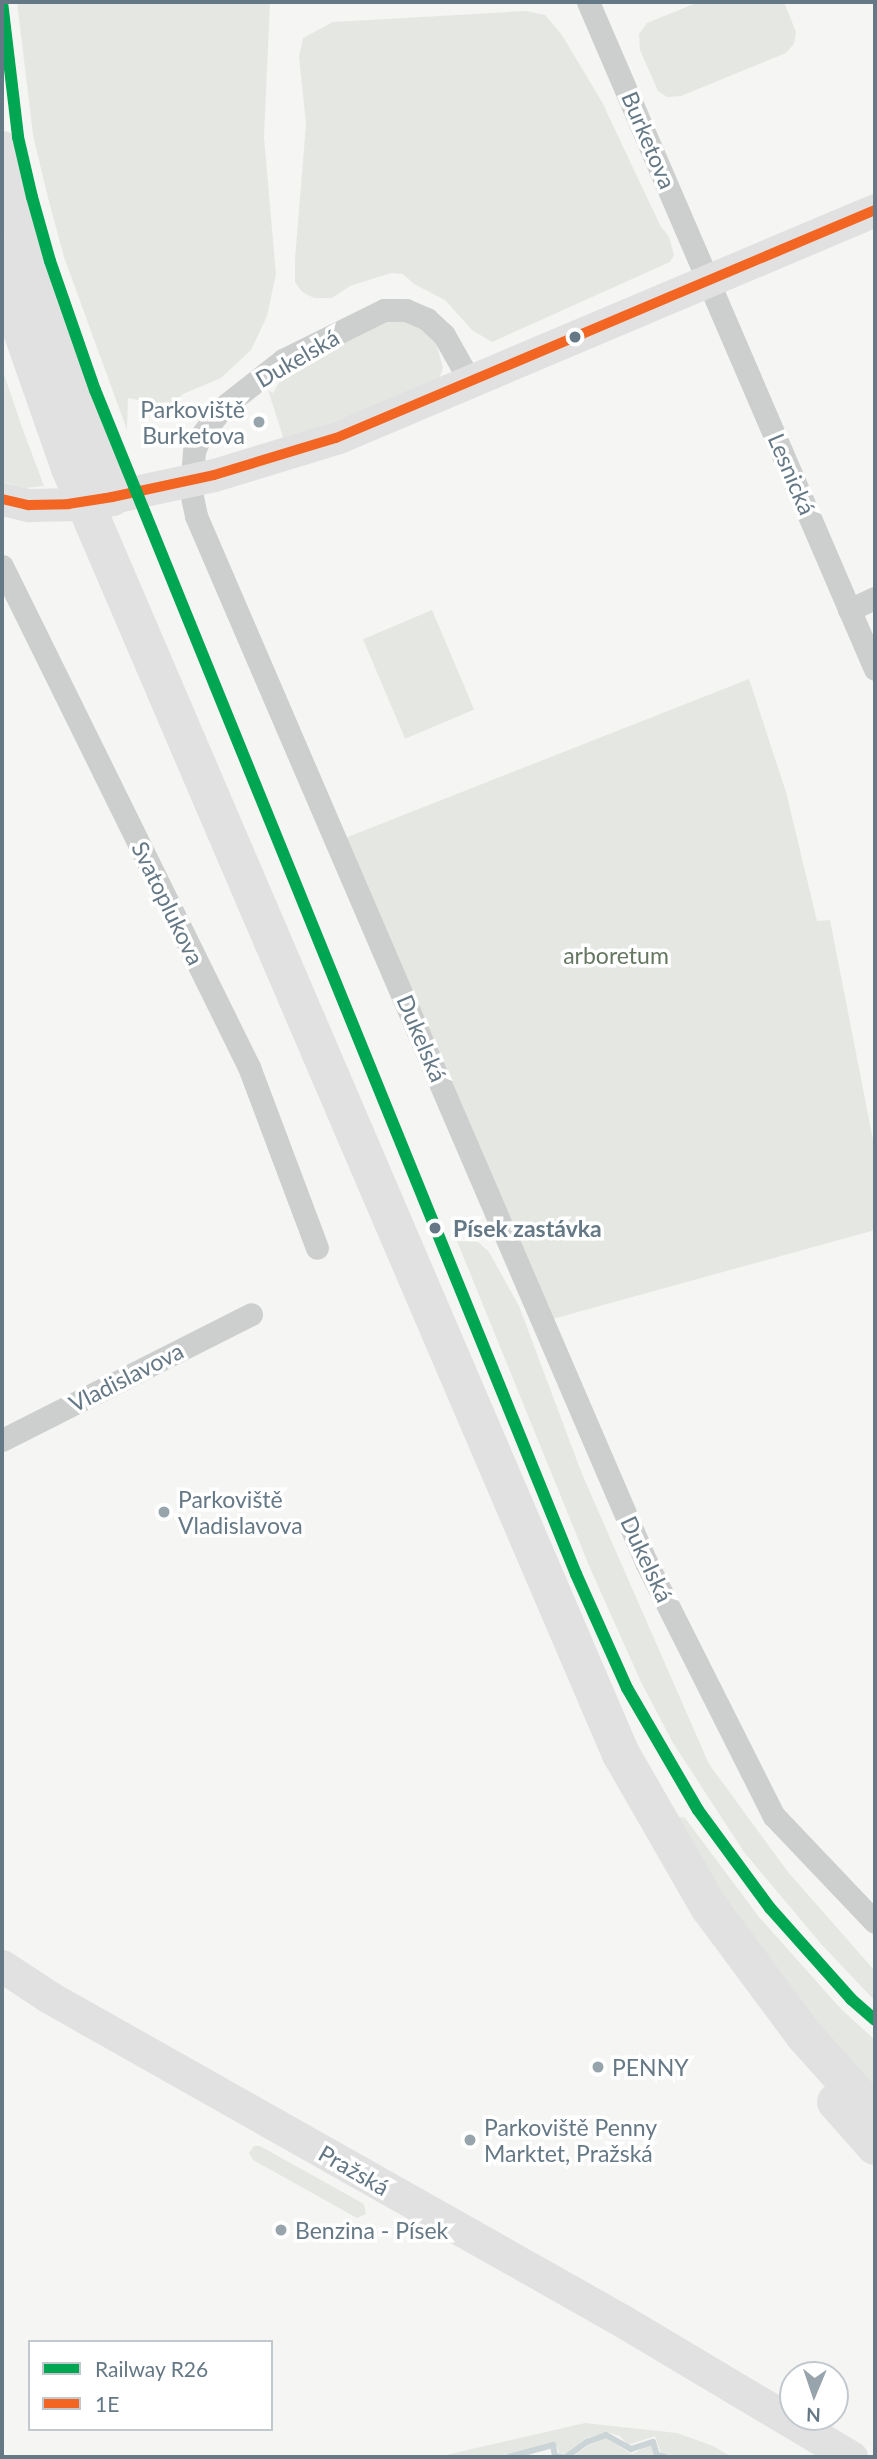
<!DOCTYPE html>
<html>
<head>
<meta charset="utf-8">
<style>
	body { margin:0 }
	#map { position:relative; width:877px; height:2459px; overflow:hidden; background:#f5f5f4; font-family:Lato,sans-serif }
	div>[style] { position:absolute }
	.green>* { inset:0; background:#e5e8e2; transform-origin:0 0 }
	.stream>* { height:6px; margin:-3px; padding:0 3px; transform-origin:3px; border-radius:3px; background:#cbd4d6 }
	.street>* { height:23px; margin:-11.5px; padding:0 11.5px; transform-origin:11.5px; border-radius:11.5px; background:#cdcfcf }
	.secondary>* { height:33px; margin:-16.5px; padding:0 16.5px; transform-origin:16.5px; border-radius:16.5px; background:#e1e1e2 }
	.highway>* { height:38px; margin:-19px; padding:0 19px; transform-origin:19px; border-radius:19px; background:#e1e1e2 }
	.bus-1>* { height:10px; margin:-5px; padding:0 5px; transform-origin:5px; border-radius:5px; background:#f26522 }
	.rail-1>* { height:12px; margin:-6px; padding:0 6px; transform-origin:6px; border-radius:6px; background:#00a651 }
	.dots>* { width:19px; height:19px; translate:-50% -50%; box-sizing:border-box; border:4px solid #fff; border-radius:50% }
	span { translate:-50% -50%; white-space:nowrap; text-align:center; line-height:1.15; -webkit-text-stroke:7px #fff; paint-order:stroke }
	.street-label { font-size:23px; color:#657885 }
	.poi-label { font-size:23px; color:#657885 }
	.right { translate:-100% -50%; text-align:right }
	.left { translate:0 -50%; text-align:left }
	.park-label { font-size:23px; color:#657760 }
	.stop-label { font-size:23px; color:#657885; font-weight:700 }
	.frame { position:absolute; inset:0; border:4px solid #657885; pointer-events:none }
	.legend { position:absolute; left:28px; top:2340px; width:245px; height:91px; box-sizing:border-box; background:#fff; border:2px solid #c1c9ce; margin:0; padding:9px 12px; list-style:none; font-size:21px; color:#657885 }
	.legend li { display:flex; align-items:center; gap:14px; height:35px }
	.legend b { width:35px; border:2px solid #c1c9ce }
	.north { position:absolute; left:779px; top:2361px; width:70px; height:70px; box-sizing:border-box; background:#fff; border:2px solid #c1c9ce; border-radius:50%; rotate:182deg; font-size:19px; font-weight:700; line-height:28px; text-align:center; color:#657885 }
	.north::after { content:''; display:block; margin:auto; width:24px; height:32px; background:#97a4ac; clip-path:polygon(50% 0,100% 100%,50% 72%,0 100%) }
</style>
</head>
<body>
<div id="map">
	<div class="green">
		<div style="clip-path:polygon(17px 2px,270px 2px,264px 137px,276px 274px,267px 316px,251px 350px,221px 378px,183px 394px,172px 406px,128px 398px,127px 430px,64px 257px,47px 194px,33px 135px)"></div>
		<div style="clip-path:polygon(699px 2px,784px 2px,796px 32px,794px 44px,786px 53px,681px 96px,667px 97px,658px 91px,640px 50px,639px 34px,647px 23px)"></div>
		<div style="clip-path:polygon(526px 11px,545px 15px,562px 35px,602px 102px,660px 225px,669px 237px,674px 255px,670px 262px,492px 342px,472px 330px,445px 300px,414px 284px,403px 274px,391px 273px,350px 286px,332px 298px,314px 298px,302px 292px,295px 282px,295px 259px,306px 124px,299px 57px,303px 38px,333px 22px)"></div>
		<div style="clip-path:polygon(394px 317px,417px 323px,435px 338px,443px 368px,438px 382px,284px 440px,268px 390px,273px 393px,283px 376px,375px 324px)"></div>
		<div style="clip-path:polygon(2px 368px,23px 430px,44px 486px,25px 488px,2px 482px)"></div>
		<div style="left:432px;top:610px;width:108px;height:75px;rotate:67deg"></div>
		<div style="clip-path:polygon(749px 679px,786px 792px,817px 921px,830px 920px,875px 1150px,875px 1230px,549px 1320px,345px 838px)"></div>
		<div style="clip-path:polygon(457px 1241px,478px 1242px,489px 1252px,519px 1306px,582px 1474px,709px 1764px,788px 1872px,875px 1971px,875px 2001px,822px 1945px,744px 1852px,673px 1743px,641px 1682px,590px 1568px)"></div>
		<div style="clip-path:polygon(669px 1815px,685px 1818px,759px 1917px,841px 2009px,875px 2040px,875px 2094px,756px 1952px)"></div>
		<div style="clip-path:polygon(254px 2146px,260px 2146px,364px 2204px,366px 2214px,357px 2218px,253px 2160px,249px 2153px)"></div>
		<div style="clip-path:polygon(585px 2423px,677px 2433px,713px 2446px,732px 2457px,679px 2457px,661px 2453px,655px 2436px,628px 2445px,620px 2436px,606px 2432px,585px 2439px,565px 2454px,559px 2453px,555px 2442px,502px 2457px,437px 2457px)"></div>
		<div style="clip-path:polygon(606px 2438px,632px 2454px,651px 2444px,657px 2457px,572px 2457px,589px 2445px)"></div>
	</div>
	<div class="stream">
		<div style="left:509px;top:2457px;width:46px;rotate:-15.3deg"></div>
		<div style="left:553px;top:2445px;width:11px;rotate:80deg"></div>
		<div style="left:555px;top:2456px;width:7px;rotate:8deg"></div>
		<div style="left:566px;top:2457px;width:26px;rotate:-36deg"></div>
		<div style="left:587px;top:2442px;width:20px;rotate:-20deg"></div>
		<div style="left:606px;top:2435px;width:29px;rotate:29deg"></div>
		<div style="left:631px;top:2449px;width:23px;rotate:-18deg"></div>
		<div style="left:653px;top:2442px;width:14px;rotate:73deg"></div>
		<div style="left:657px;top:2455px;width:9px;rotate:13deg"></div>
	</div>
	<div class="street">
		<div style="left:588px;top:2px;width:726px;rotate:66.72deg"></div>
		<div style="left:471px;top:383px;width:55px;rotate:-119.4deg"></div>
		<div style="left:444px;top:335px;width:23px;rotate:-137deg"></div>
		<div style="left:427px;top:319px;width:23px;rotate:-157deg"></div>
		<div style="left:406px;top:310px;width:22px;rotate:180deg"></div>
		<div style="left:384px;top:310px;width:113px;rotate:153.7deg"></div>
		<div style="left:283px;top:360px;width:78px;rotate:141.8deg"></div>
		<div style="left:222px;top:408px;width:36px;rotate:127deg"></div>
		<div style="left:200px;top:437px;width:15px;rotate:113deg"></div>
		<div style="left:194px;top:451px;width:41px;rotate:94.2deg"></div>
		<div style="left:191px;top:492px;width:25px;rotate:78deg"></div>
		<div style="left:196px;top:516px;width:1139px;rotate:66.72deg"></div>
		<div style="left:646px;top:1562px;width:284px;rotate:63.3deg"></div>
		<div style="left:774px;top:1816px;width:146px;rotate:46.4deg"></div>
		<div style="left:2px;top:566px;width:559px;rotate:63.76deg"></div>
		<div style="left:249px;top:1067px;width:193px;rotate:69.4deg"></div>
		<div style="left:849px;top:610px;width:29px;rotate:-25deg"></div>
		<div style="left:2px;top:1440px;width:279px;rotate:-26.8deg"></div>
	</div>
	<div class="secondary">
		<div style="left:2px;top:499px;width:28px;rotate:13deg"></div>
		<div style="left:29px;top:505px;width:39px;rotate:-1deg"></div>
		<div style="left:68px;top:504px;width:45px;rotate:-9deg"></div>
		<div style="left:112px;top:497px;width:104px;rotate:-12.2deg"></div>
		<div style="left:214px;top:475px;width:127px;rotate:-16.9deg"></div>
		<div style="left:336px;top:438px;width:585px;rotate:-22.93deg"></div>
		<div style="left:2px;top:1966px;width:56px;rotate:33.4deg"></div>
		<div style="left:49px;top:1997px;width:657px;rotate:29.45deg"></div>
		<div style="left:621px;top:2320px;width:268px;rotate:30.8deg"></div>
	</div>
	<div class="highway">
		<div style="left:2px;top:150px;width:160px;rotate:75.5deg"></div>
		<div style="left:42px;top:305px;width:110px;rotate:71.4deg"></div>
		<div style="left:77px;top:409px;width:95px;rotate:68.3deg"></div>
		<div style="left:2px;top:254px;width:65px;rotate:76.6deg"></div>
		<div style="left:17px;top:317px;width:160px;rotate:70.7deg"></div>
		<div style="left:70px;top:468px;width:1399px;rotate:66.81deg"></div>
		<div style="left:621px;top:1754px;width:177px;rotate:60.1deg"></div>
		<div style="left:709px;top:1907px;width:159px;rotate:53.4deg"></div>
		<div style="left:804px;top:2035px;width:106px;rotate:48.1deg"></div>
		<div style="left:836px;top:2102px;width:59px;rotate:48.4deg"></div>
	</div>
	<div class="bus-1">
		<div style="left:2px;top:499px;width:28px;rotate:13deg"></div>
		<div style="left:29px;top:505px;width:39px;rotate:-1deg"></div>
		<div style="left:68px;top:504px;width:45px;rotate:-9deg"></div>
		<div style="left:112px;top:497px;width:104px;rotate:-12.2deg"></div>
		<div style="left:214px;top:475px;width:127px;rotate:-16.9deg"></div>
		<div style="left:336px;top:438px;width:585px;rotate:-22.93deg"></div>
	</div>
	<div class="rail-1">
		<div style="left:2px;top:2px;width:136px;rotate:83.2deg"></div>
		<div style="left:18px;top:137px;width:62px;rotate:76.9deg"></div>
		<div style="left:32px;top:197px;width:66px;rotate:74.3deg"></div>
		<div style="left:50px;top:261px;width:137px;rotate:70.8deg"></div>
		<div style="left:95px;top:390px;width:1278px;rotate:67.89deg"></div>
		<div style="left:576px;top:1574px;width:125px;rotate:65.9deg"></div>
		<div style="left:627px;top:1688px;width:141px;rotate:59.8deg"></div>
		<div style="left:698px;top:1810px;width:122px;rotate:53.7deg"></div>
		<div style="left:770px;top:1908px;width:122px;rotate:48.3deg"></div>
		<div style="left:851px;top:1999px;width:32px;rotate:41deg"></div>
	</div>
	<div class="dots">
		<div style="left:575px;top:337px;background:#657885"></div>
		<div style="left:259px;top:422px;background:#97a4ac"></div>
		<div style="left:435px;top:1228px;background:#657885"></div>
		<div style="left:164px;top:1512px;background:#97a4ac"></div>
		<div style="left:598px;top:2067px;background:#97a4ac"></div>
		<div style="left:470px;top:2140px;background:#97a4ac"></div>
		<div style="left:281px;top:2230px;background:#97a4ac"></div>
	</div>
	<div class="street-label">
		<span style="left:649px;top:140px;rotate:67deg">Burketova</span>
		<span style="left:297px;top:358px;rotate:-30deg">Dukelská</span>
		<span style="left:792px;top:474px;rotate:67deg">Lesnická</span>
		<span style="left:168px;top:903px;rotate:64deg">Svatoplukova</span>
		<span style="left:422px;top:1038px;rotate:67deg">Dukelská</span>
		<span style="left:126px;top:1377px;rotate:-27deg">Vladislavova</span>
		<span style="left:647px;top:1559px;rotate:65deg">Dukelská</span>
		<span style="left:354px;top:2170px;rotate:30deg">Pražská</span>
	</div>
	<div class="poi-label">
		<span class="right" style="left:245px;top:422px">Parkoviště<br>Burketova</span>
		<span class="left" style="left:178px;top:1512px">Parkoviště<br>Vladislavova</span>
		<span class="left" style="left:612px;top:2067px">PENNY</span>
		<span class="left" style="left:484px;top:2140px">Parkoviště Penny<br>Marktet, Pražská</span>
		<span class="left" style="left:295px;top:2230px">Benzina - Písek</span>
	</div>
	<div class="park-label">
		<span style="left:616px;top:955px">arboretum</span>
	</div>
	<div class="stop-label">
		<span class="left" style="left:453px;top:1228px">Písek zastávka</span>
	</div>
	<div class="frame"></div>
	<ul class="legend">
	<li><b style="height:9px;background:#00a651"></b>Railway R26</li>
	<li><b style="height:9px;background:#f26522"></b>1E</li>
	</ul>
	<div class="north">N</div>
</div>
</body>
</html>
